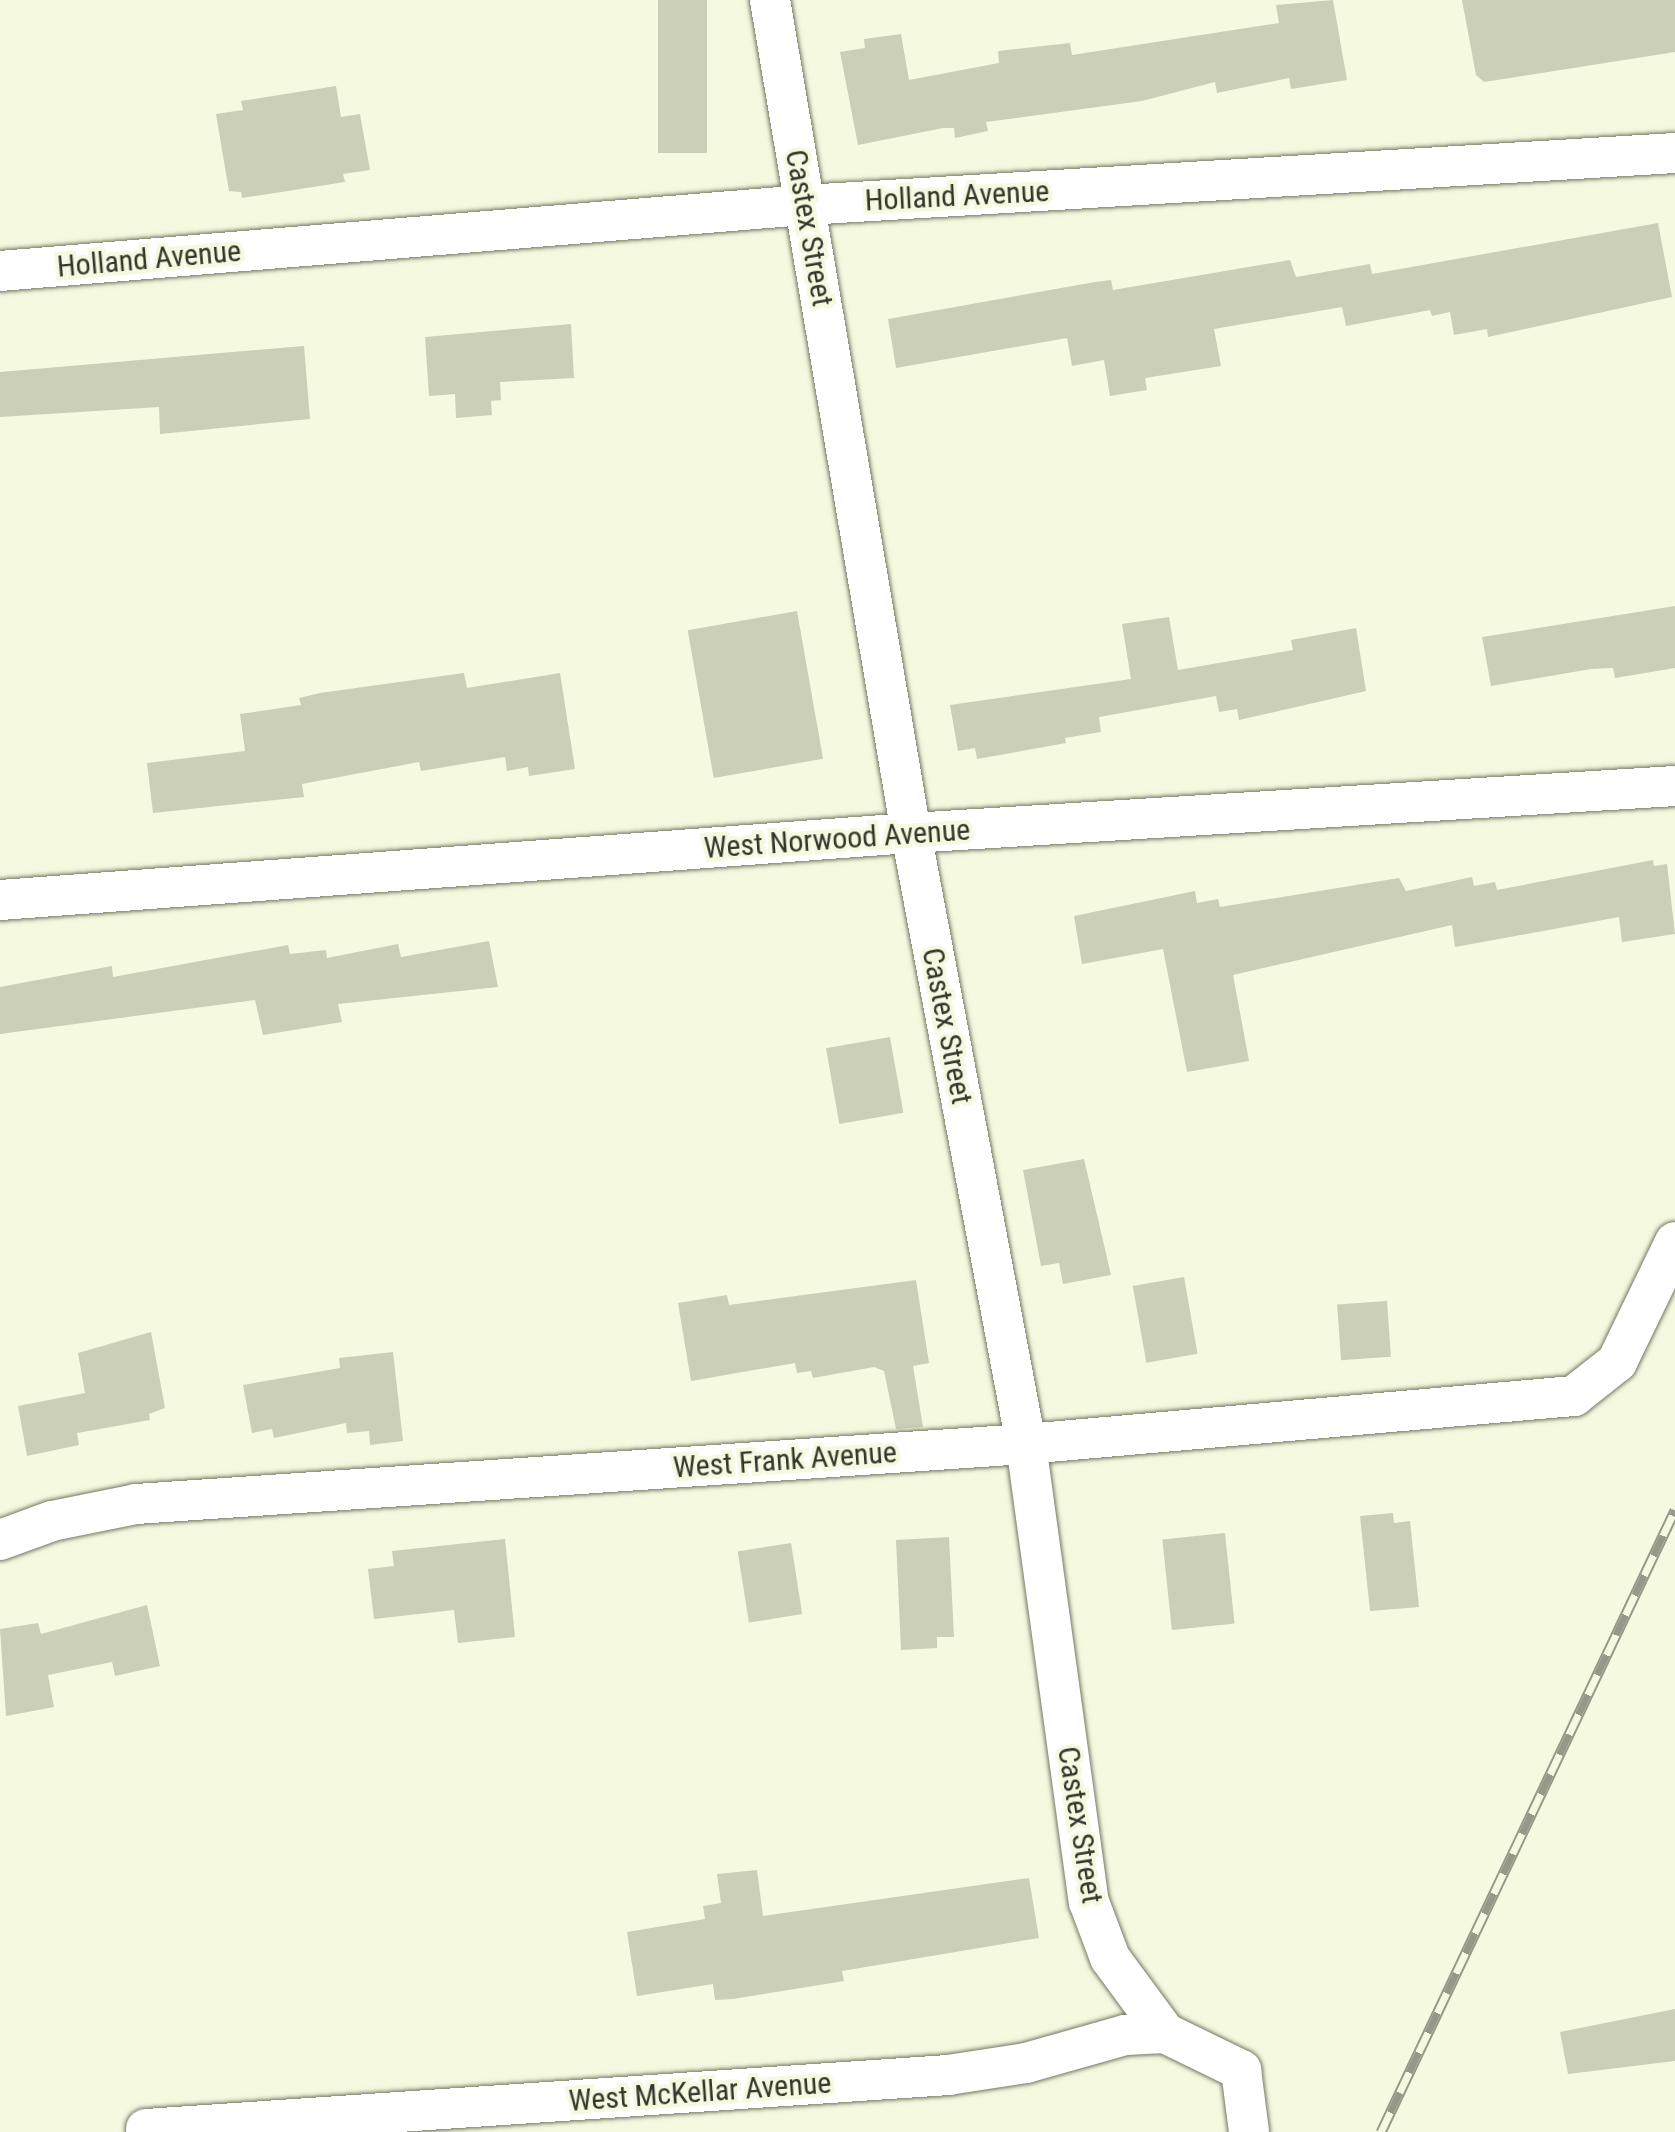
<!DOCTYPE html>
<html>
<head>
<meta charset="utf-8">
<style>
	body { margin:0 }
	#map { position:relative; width:1675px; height:2132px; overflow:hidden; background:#f5f9e0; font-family:"Roboto Condensed",sans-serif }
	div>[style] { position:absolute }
	.building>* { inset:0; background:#cbcfb7; transform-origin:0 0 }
	.roads { filter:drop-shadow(0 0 2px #747862) drop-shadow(0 0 2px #747862) }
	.minor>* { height:40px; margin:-20px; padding:0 20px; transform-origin:20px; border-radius:20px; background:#fff }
	.rail>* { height:11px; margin-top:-5.5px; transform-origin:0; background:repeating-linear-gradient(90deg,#f5f9e0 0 22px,#969988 0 44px); box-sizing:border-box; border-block:2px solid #969988 }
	span { translate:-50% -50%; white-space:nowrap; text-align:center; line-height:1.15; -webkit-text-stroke:8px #f5f9e0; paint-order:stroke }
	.street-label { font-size:30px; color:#34362c }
</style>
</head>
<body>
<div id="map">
	<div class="building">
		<div style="left:658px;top:0;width:49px;height:153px"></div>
		<div style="clip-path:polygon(1333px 0,1347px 80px,1291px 89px,1289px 78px,1217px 93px,1215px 82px,1142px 101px,986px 122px,988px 131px,955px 138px,954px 128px,943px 128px,858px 145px,840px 52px,865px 48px,864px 39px,901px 34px,909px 80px,999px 63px,998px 51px,1070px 43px,1072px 55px,1279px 23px,1276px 5px)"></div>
		<div style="clip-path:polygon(1462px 0,1675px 0,1675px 52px,1484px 82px,1476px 75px)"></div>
		<div style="clip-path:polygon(336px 86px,341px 117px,360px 114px,370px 170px,343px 174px,345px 182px,242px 198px,241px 192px,229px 191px,216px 114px,243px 110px,241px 101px)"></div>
		<div style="clip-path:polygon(1658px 223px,1672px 297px,1488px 337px,1487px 329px,1454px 335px,1450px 312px,1432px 316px,1430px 310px,1346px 326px,1342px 307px,1214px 329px,1221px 366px,1145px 378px,1147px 390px,1110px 396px,1104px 360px,1072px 366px,1067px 338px,896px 368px,888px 319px,1095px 282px,1111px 280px,1113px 290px,1290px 260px,1296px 277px,1370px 264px,1372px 274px)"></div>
		<div style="clip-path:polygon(571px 324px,574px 378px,500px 382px,501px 400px,491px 401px,492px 415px,456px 418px,455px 394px,429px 396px,425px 337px)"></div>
		<div style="clip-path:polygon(304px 346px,310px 419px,160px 434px,159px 407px,0 417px,0 372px)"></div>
		<div style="clip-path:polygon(1675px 606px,1675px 668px,1615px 678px,1613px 668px,1591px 669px,1491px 686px,1482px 637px)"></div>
		<div style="left:797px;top:611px;width:150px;height:111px;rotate:80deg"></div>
		<div style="clip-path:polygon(1169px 617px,1178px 670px,1293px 650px,1291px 640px,1356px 628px,1366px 691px,1239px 720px,1237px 709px,1219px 712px,1216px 696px,1099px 717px,1101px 732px,1065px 738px,1066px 743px,977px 759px,975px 748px,958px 751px,950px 705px,1131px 679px,1122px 624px)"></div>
		<div style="clip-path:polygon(464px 673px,467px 688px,560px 673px,575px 769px,529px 776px,528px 767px,507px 771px,505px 757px,421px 771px,419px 762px,302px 784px,304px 797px,153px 813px,147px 763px,245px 751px,240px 714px,301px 705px,299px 698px,320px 693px)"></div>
		<div style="clip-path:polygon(1653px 860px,1654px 866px,1667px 864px,1675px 934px,1622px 942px,1619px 917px,1455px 947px,1452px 925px,1233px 975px,1249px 1061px,1187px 1072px,1163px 949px,1082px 964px,1074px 916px,1195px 891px,1197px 903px,1218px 899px,1220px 907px,1399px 878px,1406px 891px,1472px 877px,1474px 886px,1495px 882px,1497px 890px)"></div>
		<div style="clip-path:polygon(489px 941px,498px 987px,338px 1004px,342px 1022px,263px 1035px,255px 1000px,0 1034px,0 987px,112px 966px,113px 977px,288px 945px,290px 954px,326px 950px,327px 958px,398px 944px,401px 957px)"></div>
		<div style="left:890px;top:1037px;width:77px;height:65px;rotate:80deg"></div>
		<div style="clip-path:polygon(1084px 1159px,1111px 1275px,1063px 1284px,1059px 1263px,1041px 1266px,1023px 1170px)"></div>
		<div style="left:1184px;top:1277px;width:78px;height:52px;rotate:80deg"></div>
		<div style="clip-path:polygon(916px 1280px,929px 1363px,913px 1366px,923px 1427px,896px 1429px,884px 1371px,874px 1367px,813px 1378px,811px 1371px,797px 1373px,795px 1363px,691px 1381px,678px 1303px,727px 1295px,729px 1305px)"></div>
		<div style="left:1387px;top:1301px;width:56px;height:50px;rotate:86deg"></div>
		<div style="clip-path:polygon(151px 1332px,165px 1408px,149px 1414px,150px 1420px,77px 1433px,79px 1445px,27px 1456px,18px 1406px,85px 1393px,78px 1353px)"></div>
		<div style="clip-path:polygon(393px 1352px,403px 1441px,370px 1445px,369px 1431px,347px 1433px,346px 1423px,274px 1438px,272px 1429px,252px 1433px,243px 1385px,340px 1368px,339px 1358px)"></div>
		<div style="clip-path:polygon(1393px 1513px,1394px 1523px,1410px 1521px,1419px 1607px,1370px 1611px,1360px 1516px)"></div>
		<div style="left:1225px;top:1533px;width:91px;height:63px;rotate:84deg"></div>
		<div style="clip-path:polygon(949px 1537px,954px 1637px,937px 1637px,937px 1648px,901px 1650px,896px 1540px)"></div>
		<div style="clip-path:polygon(505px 1539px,515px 1637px,458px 1643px,454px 1610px,374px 1619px,368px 1569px,394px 1566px,392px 1551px)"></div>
		<div style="left:791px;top:1543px;width:72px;height:54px;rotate:81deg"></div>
		<div style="clip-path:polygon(147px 1605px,160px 1666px,115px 1676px,112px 1662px,48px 1675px,54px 1707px,6px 1716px,0 1629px,38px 1623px,41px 1634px)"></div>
		<div style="clip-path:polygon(757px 1870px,763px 1916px,1029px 1878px,1039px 1938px,842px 1971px,844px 1981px,733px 1999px,715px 2000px,713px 1984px,637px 1996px,627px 1932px,705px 1919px,703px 1906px,721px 1903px,717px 1874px)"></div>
		<div style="clip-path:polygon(1675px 2009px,1675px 2061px,1568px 2074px,1560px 2032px)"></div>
	</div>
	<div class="roads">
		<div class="minor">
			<div style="left:770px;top:0;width:845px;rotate:80.39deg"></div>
			<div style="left:911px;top:833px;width:622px;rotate:79.34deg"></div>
			<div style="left:1026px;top:1444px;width:462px;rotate:82.2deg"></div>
			<div style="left:1089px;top:1902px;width:60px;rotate:69.4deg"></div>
			<div style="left:1110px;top:1958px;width:93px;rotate:53.7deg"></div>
			<div style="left:0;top:271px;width:808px;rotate:-4.69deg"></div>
			<div style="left:805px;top:205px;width:872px;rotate:-3.42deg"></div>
			<div style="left:0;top:900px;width:913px;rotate:-4.21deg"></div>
			<div style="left:911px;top:833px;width:765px;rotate:-3.52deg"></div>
			<div style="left:0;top:1540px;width:55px;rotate:-20.1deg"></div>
			<div style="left:52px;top:1521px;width:86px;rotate:-11.4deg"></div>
			<div style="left:136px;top:1504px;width:892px;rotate:-3.86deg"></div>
			<div style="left:1026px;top:1444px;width:550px;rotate:-5.01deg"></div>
			<div style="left:1574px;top:1396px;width:55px;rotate:-38.3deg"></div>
			<div style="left:1617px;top:1362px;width:133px;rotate:-64.2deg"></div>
			<div style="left:146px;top:2129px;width:804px;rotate:-3.85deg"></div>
			<div style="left:948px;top:2075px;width:79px;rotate:-8.7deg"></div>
			<div style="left:1026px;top:2063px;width:103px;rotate:-15.8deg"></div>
			<div style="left:1125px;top:2035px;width:40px;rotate:-2.9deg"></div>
			<div style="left:1165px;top:2033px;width:85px;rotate:26deg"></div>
			<div style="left:1241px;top:2070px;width:63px;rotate:82.6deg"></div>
		</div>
	</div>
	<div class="rail">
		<div style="left:1381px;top:2132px;width:688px;rotate:-64.7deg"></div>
	</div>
	<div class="street-label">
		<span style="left:957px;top:196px;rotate:-3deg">Holland Avenue</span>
		<span style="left:809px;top:228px;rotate:80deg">Castex Street</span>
		<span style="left:149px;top:259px;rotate:-5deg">Holland Avenue</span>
		<span style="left:837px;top:839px;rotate:-4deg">West Norwood Avenue</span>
		<span style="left:947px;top:1026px;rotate:79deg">Castex Street</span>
		<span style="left:785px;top:1460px;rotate:-4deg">West Frank Avenue</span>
		<span style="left:1080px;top:1825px;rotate:81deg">Castex Street</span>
		<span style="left:700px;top:2092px;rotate:-4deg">West McKellar Avenue</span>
	</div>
</div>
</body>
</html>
